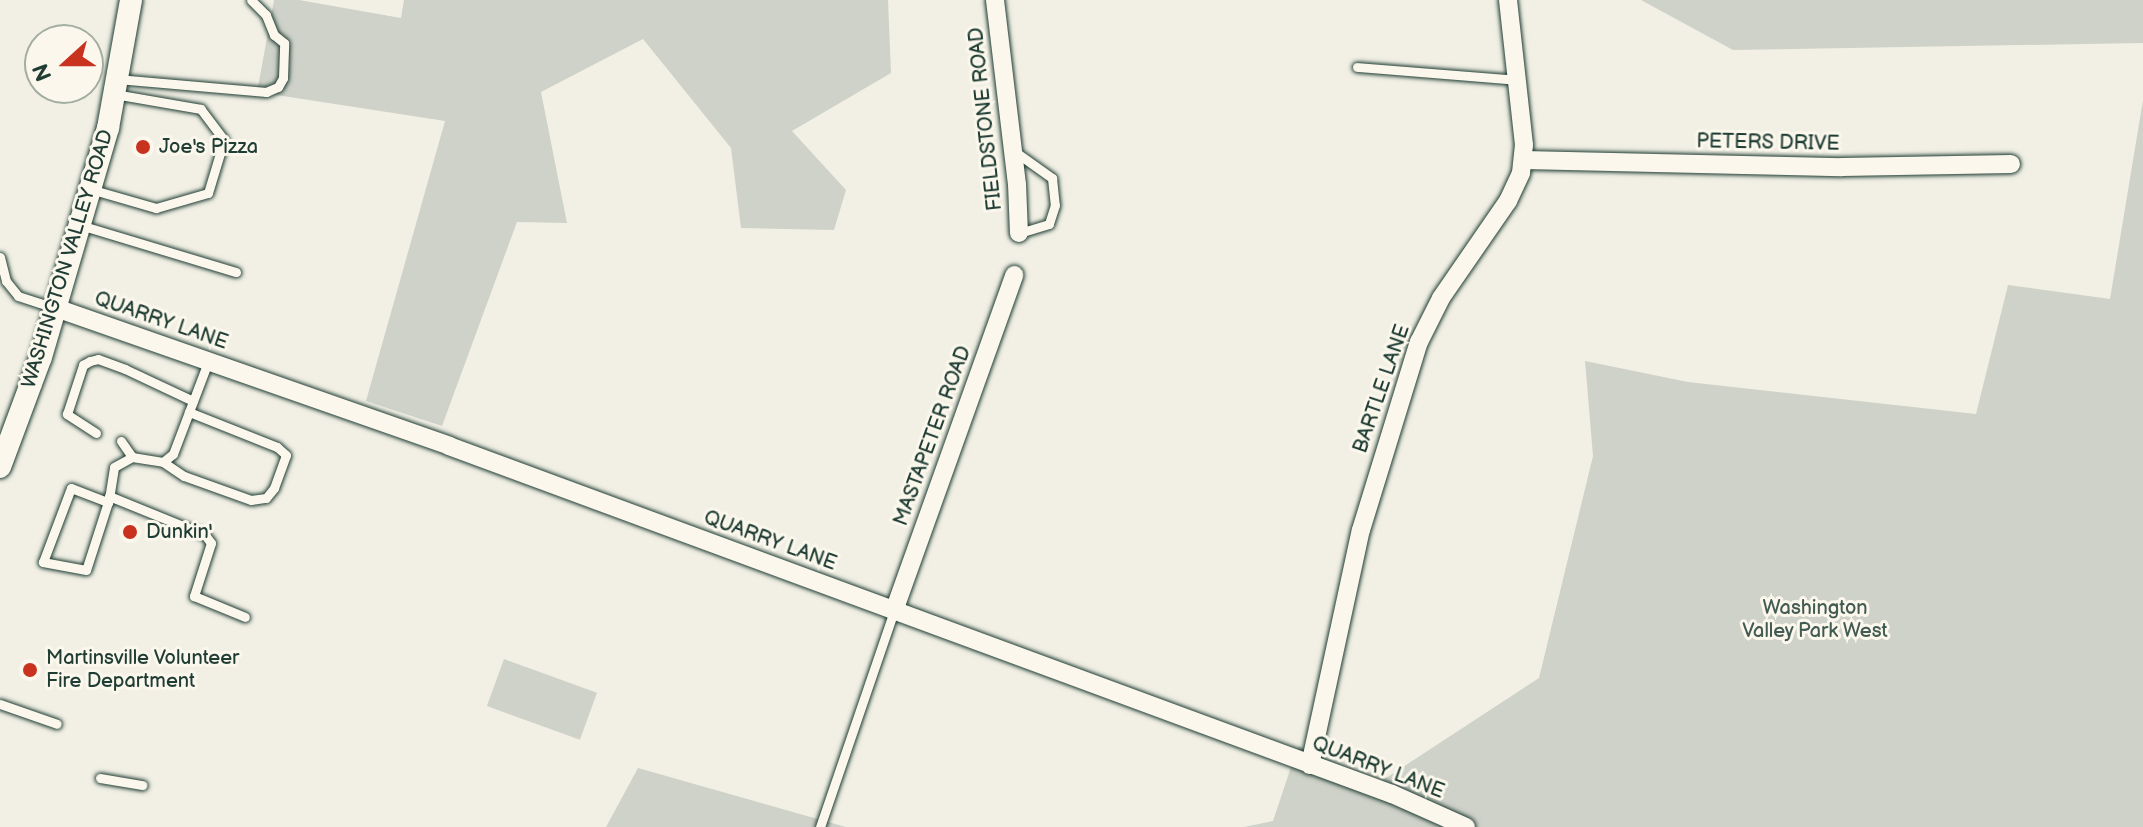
<!DOCTYPE html>
<html>
<head>
<meta charset="utf-8">
<style>
	body { margin:0 }
	#map { position:relative; width:2143px; height:827px; overflow:hidden; background:#f2f0e5; font-family:"Balsamiq Sans",sans-serif }
	div>[style] { position:absolute }
	.green>* { inset:0; background:#cfd2c8; transform-origin:0 0 }
	.roads { filter:drop-shadow(0 0 2px #1f3d34) drop-shadow(0 0 2px #1f3d34) }
	.service>* { height:9px; margin:-4.5px; padding:0 4.5px; transform-origin:4.5px; border-radius:4.5px; background:#fbf7ec }
	.minor>* { height:18px; margin:-9px; padding:0 9px; transform-origin:9px; border-radius:9px; background:#fbf7ec }
	.tertiary>* { height:22px; margin:-11px; padding:0 11px; transform-origin:11px; border-radius:11px; background:#fbf7ec }
	.dots>* { width:22px; height:22px; translate:-50% -50%; box-sizing:border-box; border:4px solid #fbf7ec; border-radius:50% }
	span { translate:-50% -50%; white-space:nowrap; text-align:center; line-height:1.15; -webkit-text-stroke:6px #fbf7ec; paint-order:stroke }
	.street-label { font-size:20px; color:#1f3d34 }
	.poi-label { font-size:20px; color:#1f3d34 }
	.left { translate:0 -50%; text-align:left }
	.park-label { font-size:20px; color:#425b52 }
	.north { position:absolute; left:24px; top:24px; width:80px; height:80px; box-sizing:border-box; background:#fbf7ec; border:2px solid #a3ada2; border-radius:50%; rotate:249deg; font-size:22px; font-weight:700; line-height:32px; text-align:center; color:#1f3d34 }
	.north::after { content:''; display:block; margin:auto; width:28px; height:36px; background:#c8321e; clip-path:polygon(50% 0,100% 100%,50% 72%,0 100%) }
</style>
</head>
<body>
<div id="map">
	<div class="green">
		<div style="clip-path:polygon(274px 0,299px 0,401px 18px,404px 0,888px 0,891px 73px,792px 131px,846px 190px,834px 230px,741px 228px,731px 148px,643px 39px,541px 92px,567px 223px,517px 222px,442px 426px,366px 401px,445px 121px,257px 92px)"></div>
		<div style="clip-path:polygon(1641px 0,2143px 0,2143px 43px,1733px 50px)"></div>
		<div style="clip-path:polygon(2143px 100px,2143px 827px,1244px 827px,1273px 821px,1298px 746px,1380px 782px,1539px 678px,1593px 456px,1585px 361px,1688px 382px,1976px 414px,2008px 285px,2110px 299px)"></div>
		<div style="left:504px;top:659px;width:99px;height:50px;rotate:20deg"></div>
		<div style="clip-path:polygon(638px 768px,846px 827px,606px 827px)"></div>
	</div>
	<div class="roads">
		<div class="service">
			<div style="left:1357px;top:67px;width:161px;rotate:4.6deg"></div>
			<div style="left:117px;top:79px;width:150px;rotate:5deg"></div>
			<div style="left:266px;top:92px;width:13px;rotate:-23deg"></div>
			<div style="left:278px;top:87px;width:10px;rotate:-61deg"></div>
			<div style="left:283px;top:78px;width:35px;rotate:-88deg"></div>
			<div style="left:284px;top:43px;width:13px;rotate:-141deg"></div>
			<div style="left:274px;top:35px;width:22px;rotate:-112deg"></div>
			<div style="left:266px;top:15px;width:21px;rotate:-135deg"></div>
			<div style="left:1014px;top:151px;width:47px;rotate:35.4deg"></div>
			<div style="left:1052px;top:178px;width:27px;rotate:84deg"></div>
			<div style="left:1055px;top:205px;width:20px;rotate:108deg"></div>
			<div style="left:1049px;top:224px;width:31px;rotate:163deg"></div>
			<div style="left:90px;top:189px;width:69px;rotate:16.1deg"></div>
			<div style="left:156px;top:208px;width:54px;rotate:-16.1deg"></div>
			<div style="left:208px;top:193px;width:55px;rotate:-73.2deg"></div>
			<div style="left:224px;top:140px;width:39px;rotate:-127deg"></div>
			<div style="left:201px;top:109px;width:88px;rotate:-170.2deg"></div>
			<div style="left:80px;top:225px;width:163px;rotate:16.8deg"></div>
			<div style="left:0;top:257px;width:25px;rotate:76deg"></div>
			<div style="left:6px;top:281px;width:19px;rotate:51deg"></div>
			<div style="left:18px;top:296px;width:40px;rotate:18deg"></div>
			<div style="left:96px;top:433px;width:35px;rotate:-147deg"></div>
			<div style="left:67px;top:414px;width:52px;rotate:-71.9deg"></div>
			<div style="left:83px;top:365px;width:8px;rotate:-30deg"></div>
			<div style="left:90px;top:361px;width:8px;rotate:-14deg"></div>
			<div style="left:98px;top:359px;width:29px;rotate:20deg"></div>
			<div style="left:125px;top:369px;width:75px;rotate:25.2deg"></div>
			<div style="left:121px;top:441px;width:19px;rotate:55deg"></div>
			<div style="left:163px;top:462px;width:25px;rotate:34deg"></div>
			<div style="left:184px;top:476px;width:71px;rotate:19.7deg"></div>
			<div style="left:251px;top:500px;width:15px;rotate:-8deg"></div>
			<div style="left:266px;top:498px;width:13px;rotate:-51deg"></div>
			<div style="left:274px;top:488px;width:35px;rotate:-70deg"></div>
			<div style="left:286px;top:455px;width:12px;rotate:-138deg"></div>
			<div style="left:277px;top:447px;width:95px;rotate:-158.3deg"></div>
			<div style="left:71px;top:488px;width:40px;rotate:21deg"></div>
			<div style="left:108px;top:502px;width:71px;rotate:107.9deg"></div>
			<div style="left:86px;top:570px;width:44px;rotate:-169.5deg"></div>
			<div style="left:43px;top:562px;width:79px;rotate:-69.3deg"></div>
			<div style="left:109px;top:496px;width:104px;rotate:22.1deg"></div>
			<div style="left:205px;top:535px;width:10px;rotate:53deg"></div>
			<div style="left:211px;top:543px;width:56px;rotate:107.8deg"></div>
			<div style="left:194px;top:596px;width:55px;rotate:22.4deg"></div>
			<div style="left:109px;top:499px;width:32px;rotate:-81deg"></div>
			<div style="left:114px;top:467px;width:21px;rotate:-29deg"></div>
			<div style="left:132px;top:457px;width:31px;rotate:9deg"></div>
			<div style="left:163px;top:462px;width:13px;rotate:-39deg"></div>
			<div style="left:173px;top:454px;width:98px;rotate:-69.2deg"></div>
			<div style="left:0;top:704px;width:60px;rotate:19.3deg"></div>
			<div style="left:100px;top:778px;width:43px;rotate:9.5deg"></div>
			<div style="left:820px;top:827px;width:228px;rotate:-71.1deg"></div>
		</div>
		<div class="minor">
			<div style="left:995px;top:0;width:185px;rotate:83.2deg"></div>
			<div style="left:1017px;top:184px;width:49px;rotate:87.7deg"></div>
			<div style="left:1524px;top:160px;width:318px;rotate:1.3deg"></div>
			<div style="left:1842px;top:167px;width:169px;rotate:-1deg"></div>
			<div style="left:56px;top:308px;width:417px;rotate:19.3deg"></div>
			<div style="left:449px;top:446px;width:1005px;rotate:20.26deg"></div>
			<div style="left:1392px;top:794px;width:81px;rotate:24deg"></div>
			<div style="left:894px;top:611px;width:357px;rotate:-70.3deg"></div>
			<div style="left:1310px;top:765px;width:240px;rotate:-77.8deg"></div>
			<div style="left:1361px;top:530px;width:197px;rotate:-72.9deg"></div>
			<div style="left:1419px;top:342px;width:49px;rotate:-63.4deg"></div>
			<div style="left:1441px;top:298px;width:118px;rotate:-55.4deg"></div>
			<div style="left:1508px;top:201px;width:31px;rotate:-65deg"></div>
			<div style="left:1521px;top:173px;width:28px;rotate:-84deg"></div>
			<div style="left:1524px;top:145px;width:146px;rotate:-96.3deg"></div>
		</div>
		<div class="tertiary">
			<div style="left:0;top:467px;width:117px;rotate:-69.6deg"></div>
			<div style="left:41px;top:357px;width:239px;rotate:-73.7deg"></div>
			<div style="left:108px;top:128px;width:130px;rotate:-79.8deg"></div>
		</div>
	</div>
	<div class="dots">
		<div style="left:143px;top:147px;background:#c8321e"></div>
		<div style="left:130px;top:532px;background:#c8321e"></div>
		<div style="left:30px;top:670px;background:#c8321e"></div>
	</div>
	<div class="street-label">
		<span style="left:986px;top:119px;rotate:-96deg">FIELDSTONE ROAD</span>
		<span style="left:1768px;top:143px;rotate:1deg">PETERS DRIVE</span>
		<span style="left:68px;top:259px;rotate:-73deg">WASHINGTON VALLEY ROAD</span>
		<span style="left:161px;top:321px;rotate:19deg">QUARRY LANE</span>
		<span style="left:1382px;top:389px;rotate:-71deg">BARTLE LANE</span>
		<span style="left:933px;top:436px;rotate:-70deg">MASTAPETER ROAD</span>
		<span style="left:770px;top:541px;rotate:20deg">QUARRY LANE</span>
		<span style="left:1378px;top:768px;rotate:21deg">QUARRY LANE</span>
	</div>
	<div class="poi-label">
		<span class="left" style="left:159px;top:147px">Joe's Pizza</span>
		<span class="left" style="left:146px;top:532px">Dunkin'</span>
		<span class="left" style="left:46px;top:670px">Martinsville Volunteer<br>Fire Department</span>
	</div>
	<div class="park-label">
		<span style="left:1815px;top:620px">Washington<br>Valley Park West</span>
	</div>
	<div class="north">N</div>
</div>
</body>
</html>
